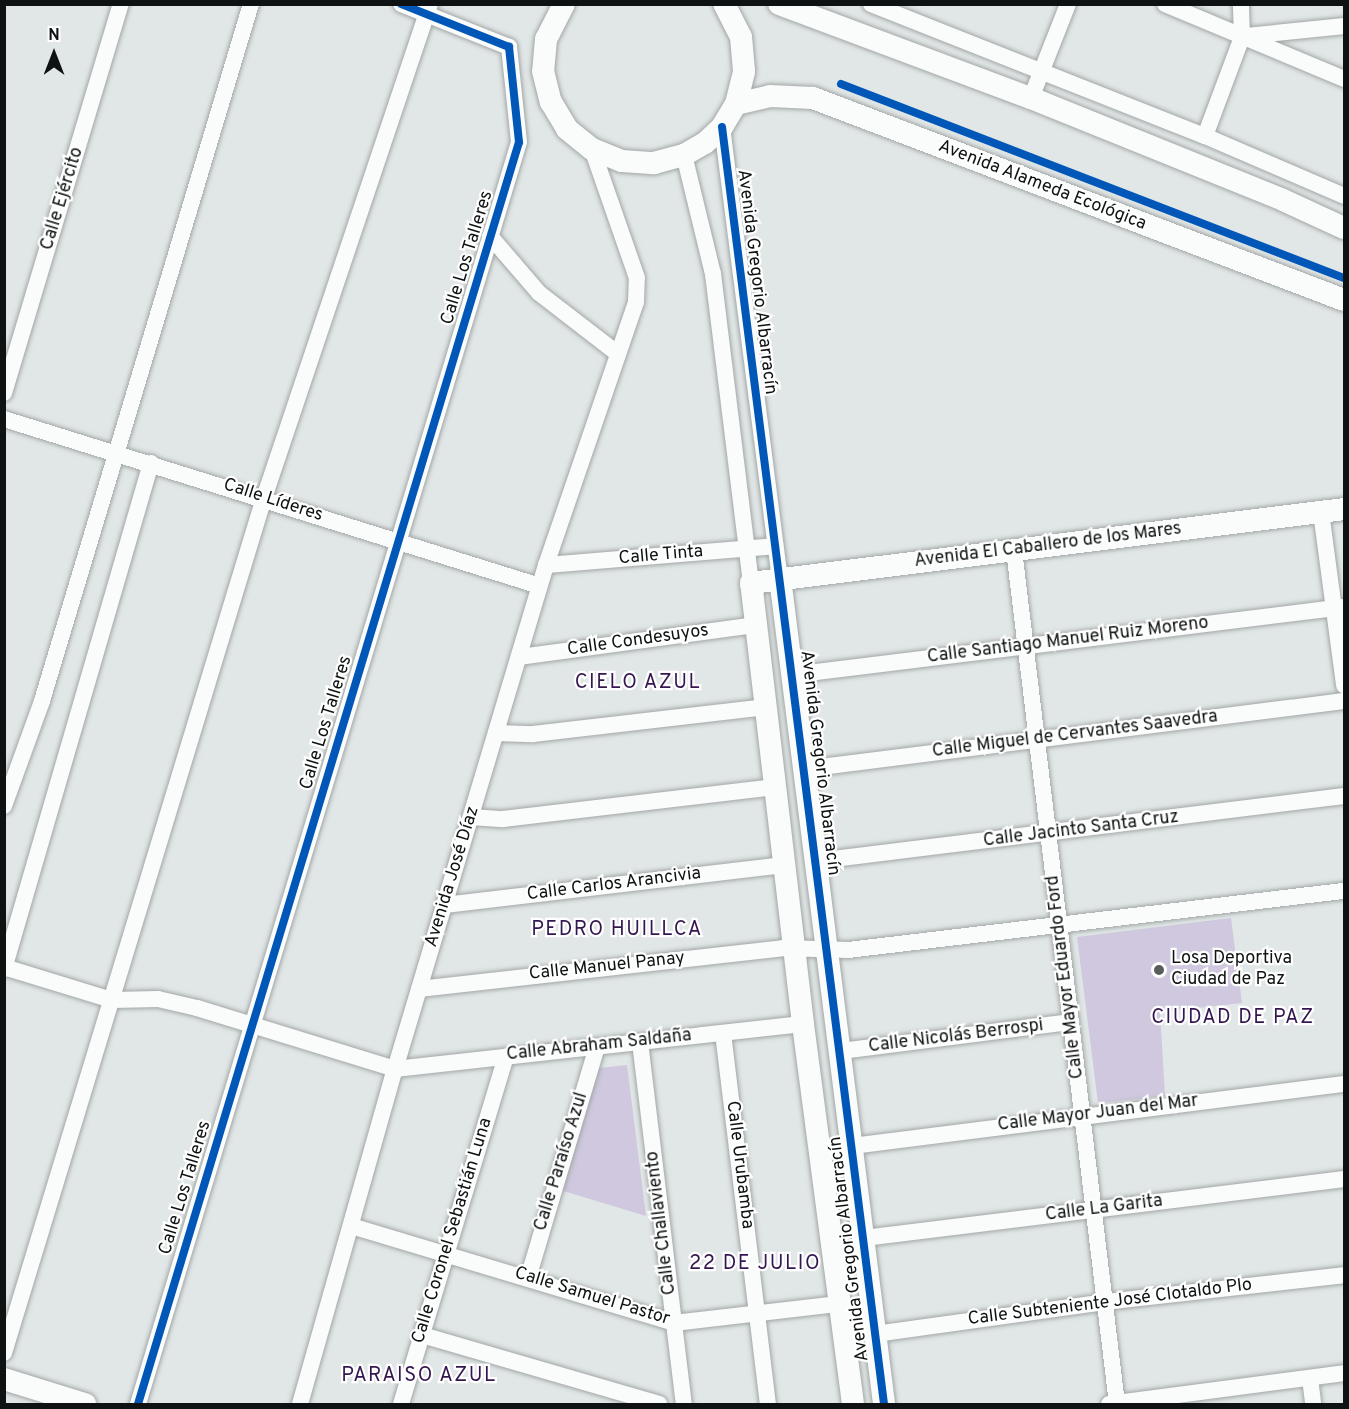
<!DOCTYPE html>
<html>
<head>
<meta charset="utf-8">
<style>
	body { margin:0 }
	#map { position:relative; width:1349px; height:1409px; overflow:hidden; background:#e1e6e6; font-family:Overpass,sans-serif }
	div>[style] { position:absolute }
	.green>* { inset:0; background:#cfc8de }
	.roads { filter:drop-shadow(0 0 2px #a2a7a6) drop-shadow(0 0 2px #a2a7a6) }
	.street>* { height:16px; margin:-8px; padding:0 8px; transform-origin:8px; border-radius:8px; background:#fafbfb }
	.secondary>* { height:22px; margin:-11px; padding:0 11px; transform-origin:11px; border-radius:11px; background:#fafbfb }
	.cycleway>* { height:8px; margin:-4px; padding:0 4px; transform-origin:4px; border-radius:4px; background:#0057b8 }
	.dots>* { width:16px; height:16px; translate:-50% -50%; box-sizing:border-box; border:3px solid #fff; border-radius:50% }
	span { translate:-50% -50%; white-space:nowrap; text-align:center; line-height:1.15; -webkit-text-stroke:4.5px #fff; paint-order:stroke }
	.street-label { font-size:18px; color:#0e1212 }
	.poi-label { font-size:18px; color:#0e1212 }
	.left { translate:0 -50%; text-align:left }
	.neighbourhood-label { font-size:20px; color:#341750; letter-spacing:1.5px }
	.frame { position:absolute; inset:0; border:6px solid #0e1212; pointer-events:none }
	.north { position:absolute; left:24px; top:24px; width:60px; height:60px; -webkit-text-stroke:4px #fff; paint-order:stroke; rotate:0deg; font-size:16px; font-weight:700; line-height:24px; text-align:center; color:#0e1212 }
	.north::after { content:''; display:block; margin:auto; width:21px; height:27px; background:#0e1212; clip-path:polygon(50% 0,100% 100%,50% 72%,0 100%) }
</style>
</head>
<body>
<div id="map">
	<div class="green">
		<div style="clip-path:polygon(1231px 918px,1242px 1003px,1160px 1012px,1165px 1096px,1098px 1103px,1077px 937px)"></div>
		<div style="clip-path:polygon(627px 1065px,646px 1216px,560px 1190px,599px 1068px)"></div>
	</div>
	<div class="roads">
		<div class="street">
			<div style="left:871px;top:4px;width:359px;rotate:21.6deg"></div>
			<div style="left:1205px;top:136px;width:151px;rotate:23.3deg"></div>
			<div style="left:1165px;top:4px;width:194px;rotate:22.7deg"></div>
			<div style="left:1246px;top:36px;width:99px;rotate:-5.8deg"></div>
			<div style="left:1031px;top:98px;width:101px;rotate:-68.5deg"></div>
			<div style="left:722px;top:127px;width:455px;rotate:82.7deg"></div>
			<div style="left:1205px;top:136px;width:106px;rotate:-69.5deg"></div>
			<div style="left:1242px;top:37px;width:33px;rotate:-92deg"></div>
			<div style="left:684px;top:155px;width:122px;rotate:76.3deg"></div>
			<div style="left:713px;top:274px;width:311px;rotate:83deg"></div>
			<div style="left:490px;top:236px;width:75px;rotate:49.3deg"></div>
			<div style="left:539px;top:293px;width:98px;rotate:37.6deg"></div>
			<div style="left:4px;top:393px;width:406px;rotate:-73.3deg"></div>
			<div style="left:4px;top:419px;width:561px;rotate:17.31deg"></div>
			<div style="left:1321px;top:512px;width:175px;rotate:82.4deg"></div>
			<div style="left:1014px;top:550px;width:860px;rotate:83.12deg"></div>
			<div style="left:546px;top:565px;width:230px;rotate:-4.7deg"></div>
			<div style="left:519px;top:657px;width:239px;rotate:-7.7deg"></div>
			<div style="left:792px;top:675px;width:556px;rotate:-7.02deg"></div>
			<div style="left:496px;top:733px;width:37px;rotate:2deg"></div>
			<div style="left:533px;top:734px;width:235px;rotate:-6.6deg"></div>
			<div style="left:805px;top:769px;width:543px;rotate:-7.19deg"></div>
			<div style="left:4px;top:806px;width:112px;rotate:-70.1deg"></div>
			<div style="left:42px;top:701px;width:728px;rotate:-73.31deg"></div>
			<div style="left:471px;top:817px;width:32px;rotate:4deg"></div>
			<div style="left:503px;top:819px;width:274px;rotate:-6.7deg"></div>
			<div style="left:817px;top:861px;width:531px;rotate:-7.03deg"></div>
			<div style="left:444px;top:905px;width:343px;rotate:-6.7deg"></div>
			<div style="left:4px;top:967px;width:113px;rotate:17deg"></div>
			<div style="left:112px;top:1000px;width:46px;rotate:-1.2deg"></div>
			<div style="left:158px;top:999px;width:40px;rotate:13deg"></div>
			<div style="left:197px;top:1008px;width:207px;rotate:17.1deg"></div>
			<div style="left:395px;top:1069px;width:410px;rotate:-6.3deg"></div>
			<div style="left:4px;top:969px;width:527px;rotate:-73.8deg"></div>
			<div style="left:419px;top:989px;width:366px;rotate:-6.4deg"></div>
			<div style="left:783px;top:948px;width:65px;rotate:1.8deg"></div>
			<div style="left:848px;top:950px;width:499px;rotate:-6.8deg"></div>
			<div style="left:723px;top:1033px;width:374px;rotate:83.1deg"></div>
			<div style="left:640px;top:1042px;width:365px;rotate:83.1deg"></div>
			<div style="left:841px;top:1051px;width:232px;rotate:-7.2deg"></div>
			<div style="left:852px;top:1146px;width:496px;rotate:-7.2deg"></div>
			<div style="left:351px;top:1226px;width:337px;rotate:16.7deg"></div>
			<div style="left:674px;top:1323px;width:166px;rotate:-6.6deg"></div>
			<div style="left:864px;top:1238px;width:484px;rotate:-7deg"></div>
			<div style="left:528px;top:1278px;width:241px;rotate:-73.4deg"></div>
			<div style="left:875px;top:1334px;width:232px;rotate:-7.9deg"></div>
			<div style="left:1105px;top:1302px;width:241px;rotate:-6.4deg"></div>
			<div style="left:422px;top:1335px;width:247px;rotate:16.2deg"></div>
			<div style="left:4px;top:1353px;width:894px;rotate:-73.09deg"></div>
			<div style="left:264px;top:498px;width:521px;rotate:-71.43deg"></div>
			<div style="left:1310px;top:1378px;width:26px;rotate:83deg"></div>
			<div style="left:138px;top:1404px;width:1318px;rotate:-73.2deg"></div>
			<div style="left:519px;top:142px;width:96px;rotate:-96deg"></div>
			<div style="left:509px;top:47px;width:116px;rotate:-158.3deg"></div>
			<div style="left:300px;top:1404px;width:348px;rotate:-74.2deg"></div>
			<div style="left:395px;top:1069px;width:526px;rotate:-73.32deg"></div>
			<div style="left:546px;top:565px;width:278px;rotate:-71.1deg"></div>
			<div style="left:636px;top:302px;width:24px;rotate:-88deg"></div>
			<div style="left:637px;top:278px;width:137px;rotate:-109.2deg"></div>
			<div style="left:401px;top:1404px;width:363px;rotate:-73.2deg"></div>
			<div style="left:1109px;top:1404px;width:237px;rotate:-7.5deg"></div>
		</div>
		<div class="secondary">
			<div style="left:564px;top:4px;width:39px;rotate:117deg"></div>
			<div style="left:546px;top:39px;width:32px;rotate:95deg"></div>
			<div style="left:543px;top:71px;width:32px;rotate:76deg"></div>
			<div style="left:551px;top:102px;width:31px;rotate:59deg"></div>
			<div style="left:567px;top:129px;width:32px;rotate:39deg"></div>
			<div style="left:592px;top:149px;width:32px;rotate:22deg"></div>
			<div style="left:622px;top:161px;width:32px;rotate:4deg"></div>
			<div style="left:654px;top:163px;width:31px;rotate:-15deg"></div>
			<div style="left:684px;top:155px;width:24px;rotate:-30deg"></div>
			<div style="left:705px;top:143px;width:23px;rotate:-43deg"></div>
			<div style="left:722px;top:127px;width:27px;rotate:-59deg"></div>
			<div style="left:736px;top:104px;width:34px;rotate:-76deg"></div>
			<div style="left:744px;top:71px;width:34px;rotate:-95deg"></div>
			<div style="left:741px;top:37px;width:37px;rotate:-117deg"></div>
			<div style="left:779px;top:4px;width:269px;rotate:20.5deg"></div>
			<div style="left:1031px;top:98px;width:272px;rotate:22deg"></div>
			<div style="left:1283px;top:200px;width:67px;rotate:24.7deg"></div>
			<div style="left:736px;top:104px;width:35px;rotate:-13deg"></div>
			<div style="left:770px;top:96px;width:43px;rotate:2.7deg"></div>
			<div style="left:813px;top:98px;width:568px;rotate:20.83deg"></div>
			<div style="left:780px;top:578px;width:833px;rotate:82.82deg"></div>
			<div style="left:4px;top:1379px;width:85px;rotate:17.2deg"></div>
			<div style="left:853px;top:1404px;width:383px;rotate:-97.5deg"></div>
			<div style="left:803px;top:1024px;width:444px;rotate:-96.7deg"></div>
			<div style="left:751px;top:583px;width:598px;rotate:-7.11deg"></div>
		</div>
	</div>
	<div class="cycleway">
		<div style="left:841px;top:84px;width:539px;rotate:21.09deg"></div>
		<div style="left:722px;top:127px;width:1287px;rotate:82.77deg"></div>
		<div style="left:138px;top:1404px;width:1318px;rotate:-73.2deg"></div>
		<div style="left:519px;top:142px;width:96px;rotate:-96deg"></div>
		<div style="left:509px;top:47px;width:116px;rotate:-158.3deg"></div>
	</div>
	<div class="dots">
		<div style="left:1159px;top:970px;background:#585c5c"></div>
	</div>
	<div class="street-label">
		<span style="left:1042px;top:186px;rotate:21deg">Avenida Alameda Ecológica</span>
		<span style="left:63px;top:199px;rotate:-73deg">Calle Ejército</span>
		<span style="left:468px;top:258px;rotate:-73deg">Calle Los Talleres</span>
		<span style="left:756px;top:282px;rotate:83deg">Avenida Gregorio Albarracín</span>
		<span style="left:273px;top:501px;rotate:18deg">Calle Líderes</span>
		<span style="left:1048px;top:546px;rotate:-7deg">Avenida El Caballero de los Mares</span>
		<span style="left:661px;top:556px;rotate:-5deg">Calle Tinta</span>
		<span style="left:638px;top:641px;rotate:-8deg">Calle Condesuyos</span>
		<span style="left:1068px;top:641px;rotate:-7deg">Calle Santiago Manuel Ruiz Moreno</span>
		<span style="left:327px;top:723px;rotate:-73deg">Calle Los Talleres</span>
		<span style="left:1075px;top:735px;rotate:-7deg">Calle Miguel de Cervantes Saavedra</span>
		<span style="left:819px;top:763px;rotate:83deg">Avenida Gregorio Albarracín</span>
		<span style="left:1081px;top:830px;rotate:-7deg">Calle Jacinto Santa Cruz</span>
		<span style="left:453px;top:877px;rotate:-73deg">Avenida José Díaz</span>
		<span style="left:614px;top:885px;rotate:-7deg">Calle Carlos Arancivia</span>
		<span style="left:607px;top:967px;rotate:-6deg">Calle Manuel Panay</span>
		<span style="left:1066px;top:977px;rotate:-97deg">Calle Mayor Eduardo Ford</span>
		<span style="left:956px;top:1037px;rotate:-7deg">Calle Nicolás Berrospi</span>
		<span style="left:599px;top:1046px;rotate:-6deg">Calle Abraham Saldaña</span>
		<span style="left:1098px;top:1114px;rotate:-7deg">Calle Mayor Juan del Mar</span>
		<span style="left:562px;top:1162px;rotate:-73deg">Calle Paraíso Azul</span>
		<span style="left:739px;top:1165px;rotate:83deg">Calle Urubamba</span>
		<span style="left:186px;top:1188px;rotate:-73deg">Calle Los Talleres</span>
		<span style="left:1104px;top:1209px;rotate:-7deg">Calle La Garita</span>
		<span style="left:662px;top:1223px;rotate:-97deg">Calle Challaviento</span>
		<span style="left:453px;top:1231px;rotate:-73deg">Calle Coronel Sebastián Luna</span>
		<span style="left:850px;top:1249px;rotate:-97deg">Avenida Gregorio Albarracín</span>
		<span style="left:592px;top:1297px;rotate:17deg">Calle Samuel Pastor</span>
		<span style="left:1110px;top:1303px;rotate:-7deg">Calle Subteniente José Clotaldo Plo</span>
	</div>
	<div class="poi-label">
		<span class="left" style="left:1171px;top:970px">Losa Deportiva<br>Ciudad de Paz</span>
	</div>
	<div class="neighbourhood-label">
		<span style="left:638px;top:683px">CIELO AZUL</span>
		<span style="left:617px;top:930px">PEDRO HUILLCA</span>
		<span style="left:1233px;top:1018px">CIUDAD DE PAZ</span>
		<span style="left:755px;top:1264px">22 DE JULIO</span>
		<span style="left:419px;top:1376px">PARAISO AZUL</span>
	</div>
	<div class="frame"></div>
	<div class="north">N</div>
</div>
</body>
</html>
